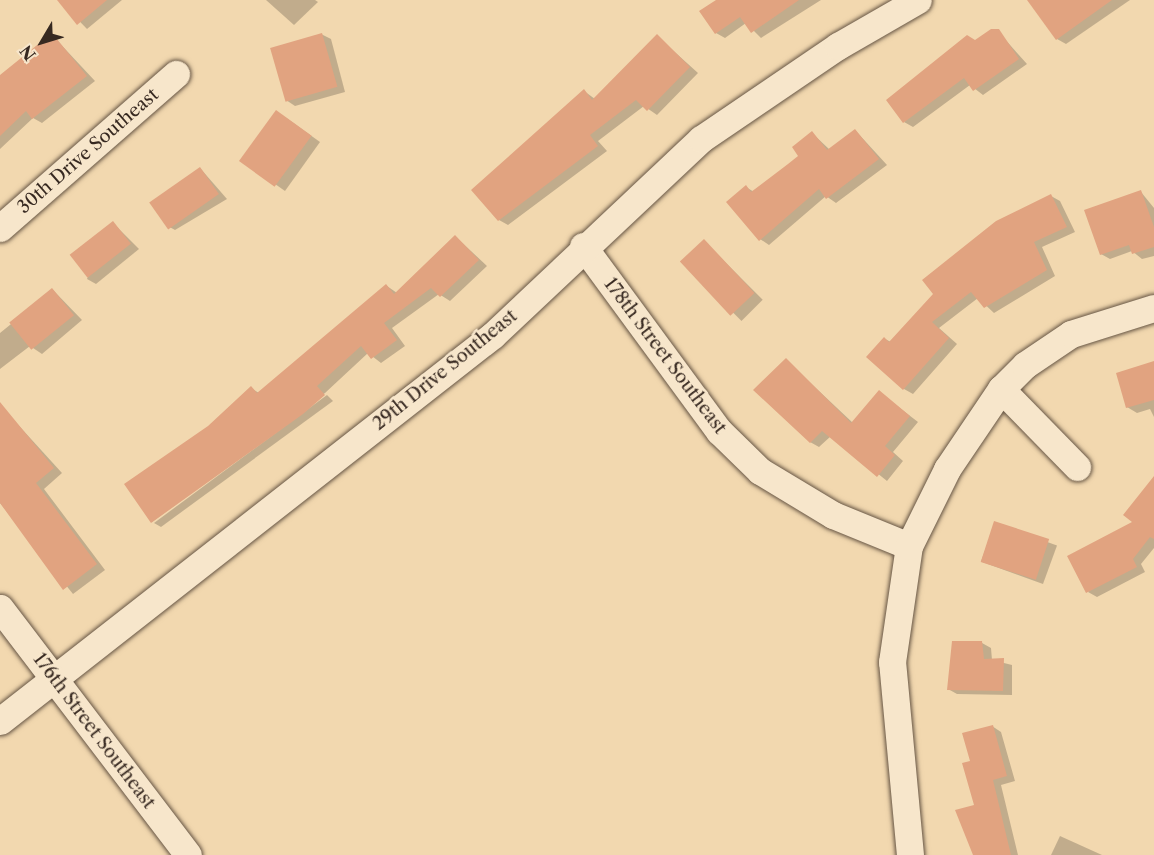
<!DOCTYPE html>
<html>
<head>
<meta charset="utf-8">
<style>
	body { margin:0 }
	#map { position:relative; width:1154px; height:855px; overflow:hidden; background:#f2d8af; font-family:"Libre Caslon Text",serif }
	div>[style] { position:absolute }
	.shadow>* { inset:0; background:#0003; transform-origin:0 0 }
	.building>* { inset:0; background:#e1a380; transform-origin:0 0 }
	.roads { filter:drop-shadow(0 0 2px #654) drop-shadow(0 0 2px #654) }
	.minor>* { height:27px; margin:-13.5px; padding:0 13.5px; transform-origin:13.5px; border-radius:13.5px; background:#f7e6cb }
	span { translate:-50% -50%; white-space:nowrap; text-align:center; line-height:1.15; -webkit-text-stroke:5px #f7e6cb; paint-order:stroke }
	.street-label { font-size:18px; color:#372921 }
	.north { position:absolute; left:12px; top:12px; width:60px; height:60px; -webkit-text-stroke:4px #f7e6cb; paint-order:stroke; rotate:232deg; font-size:16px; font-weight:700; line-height:24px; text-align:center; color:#372921 }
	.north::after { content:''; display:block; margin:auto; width:21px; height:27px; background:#372921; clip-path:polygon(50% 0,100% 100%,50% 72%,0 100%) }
</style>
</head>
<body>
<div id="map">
	<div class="shadow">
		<div style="clip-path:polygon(59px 0,122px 0,87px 29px)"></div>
		<div style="clip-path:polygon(266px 0,315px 0,318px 2px,294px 25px)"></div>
		<div style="clip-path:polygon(718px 0,821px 0,761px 38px,746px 23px,725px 38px,716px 33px)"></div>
		<div style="clip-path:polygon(1038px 0,1130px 0,1066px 44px,1057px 39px)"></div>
		<div style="clip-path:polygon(321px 34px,331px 39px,345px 92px,295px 106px,286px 100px)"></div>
		<div style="clip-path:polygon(52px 35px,95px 81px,42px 123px,33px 118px,0 149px,0 83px)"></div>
		<div style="clip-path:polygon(657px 36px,698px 73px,657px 115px,644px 106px,598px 141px,607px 151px,508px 225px,499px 220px,473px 190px,584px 91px,595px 99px)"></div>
		<div style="clip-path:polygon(1003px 37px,1027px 64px,983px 95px,970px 85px,913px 127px,904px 122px,975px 42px)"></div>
		<div style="clip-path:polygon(285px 117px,320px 142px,285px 191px,241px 160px)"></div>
		<div style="clip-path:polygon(855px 130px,887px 165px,836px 203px,826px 196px,769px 245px,760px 239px,746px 187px,754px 192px,800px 156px,812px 133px,830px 150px)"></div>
		<div style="clip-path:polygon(200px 168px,227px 199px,175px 230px,166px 225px)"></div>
		<div style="clip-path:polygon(1141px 192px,1154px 208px,1154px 256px,1142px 259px,1132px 251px,1110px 259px,1101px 254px)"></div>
		<div style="clip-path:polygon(1051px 196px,1060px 201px,1075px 232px,1042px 247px,1055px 276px,994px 313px,978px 298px,939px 328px,957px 344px,913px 394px,904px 389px,885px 339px,891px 342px)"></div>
		<div style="clip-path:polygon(113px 223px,139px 249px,96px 284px,87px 279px)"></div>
		<div style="clip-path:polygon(456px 237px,487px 266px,450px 301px,439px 294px,392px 328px,405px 346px,381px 363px,368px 353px,325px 393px,152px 522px,126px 484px,209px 427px,251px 388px,259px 393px,387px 286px,397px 293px)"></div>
		<div style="left:704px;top:241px;width:83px;height:30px;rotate:45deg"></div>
		<div style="clip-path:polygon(53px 290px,82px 320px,42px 354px,30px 346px,0 369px,0 333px)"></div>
		<div style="clip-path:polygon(786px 360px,853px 423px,879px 392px,918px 422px,893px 452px,903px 461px,887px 481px,831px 436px,819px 447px,810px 442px)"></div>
		<div style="clip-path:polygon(1154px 363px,1154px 417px,1150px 409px,1137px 413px,1127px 407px)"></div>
		<div style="clip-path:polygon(327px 395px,333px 401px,161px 527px,154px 523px)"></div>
		<div style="clip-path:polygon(11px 417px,62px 473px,44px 489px,105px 570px,73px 594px,0 503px,0 427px)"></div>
		<div style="clip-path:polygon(1154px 478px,1154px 548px,1141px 564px,1145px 572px,1097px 597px,1088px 592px,1135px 523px)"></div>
		<div style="left:995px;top:523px;width:66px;height:41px;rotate:20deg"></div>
		<div style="clip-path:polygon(982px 643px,991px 648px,992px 660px,1012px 665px,1012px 695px,957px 694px,948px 689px)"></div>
		<div style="clip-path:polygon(992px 726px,1001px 732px,1015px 781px,1001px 785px,1018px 855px,974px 855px,957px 811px,975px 806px,971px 762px)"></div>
		<div style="clip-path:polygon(1060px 836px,1102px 855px,1051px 855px)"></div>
	</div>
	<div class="building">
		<div style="clip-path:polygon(57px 0,107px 0,77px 25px)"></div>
		<div style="clip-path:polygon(716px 0,799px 0,751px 33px,740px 17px,715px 34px,699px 11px)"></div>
		<div style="clip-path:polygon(1027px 0,1112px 0,1056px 40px)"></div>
		<div style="clip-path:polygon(991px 29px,999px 29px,1019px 59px,973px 91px,964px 78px,903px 123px,886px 100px,967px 35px,975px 40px)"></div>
		<div style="clip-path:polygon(52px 33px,87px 76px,32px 119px,26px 111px,0 136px,0 75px)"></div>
		<div style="left:322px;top:33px;width:56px;height:54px;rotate:74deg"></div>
		<div style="clip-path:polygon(657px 34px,690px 67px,647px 111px,636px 100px,590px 135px,598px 146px,498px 221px,471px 190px,584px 89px,592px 100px)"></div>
		<div style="left:276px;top:110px;width:44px;height:63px;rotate:36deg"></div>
		<div style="clip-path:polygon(855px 129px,879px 159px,826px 199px,819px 189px,759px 241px,726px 202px,746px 185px,751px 192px,788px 164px,798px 156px,792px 147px,812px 131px,827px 150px)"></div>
		<div style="left:200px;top:167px;width:33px;height:62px;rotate:55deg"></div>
		<div style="clip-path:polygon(1141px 190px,1154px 227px,1154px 247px,1132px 254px,1129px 245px,1100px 255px,1084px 210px)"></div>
		<div style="clip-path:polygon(1051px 194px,1067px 227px,1034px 242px,1047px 270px,984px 308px,971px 292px,932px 322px,949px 338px,903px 390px,866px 357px,884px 337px,889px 342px,933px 294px,922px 280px,996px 221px)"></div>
		<div style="left:113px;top:221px;width:29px;height:55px;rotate:52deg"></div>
		<div style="clip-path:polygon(455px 235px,479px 260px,440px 297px,431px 288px,384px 323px,397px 340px,371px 359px,361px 346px,317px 386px,325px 395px,303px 414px,151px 523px,124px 484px,208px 426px,251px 386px,257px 393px,386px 284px,394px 294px)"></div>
		<div style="left:704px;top:239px;width:74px;height:33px;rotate:47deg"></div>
		<div style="left:52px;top:288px;width:35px;height:55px;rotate:51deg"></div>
		<div style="clip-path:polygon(786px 358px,851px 423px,879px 390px,910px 416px,885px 446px,895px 455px,877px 477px,822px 431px,810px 443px,753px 390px)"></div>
		<div style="clip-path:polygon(1154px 361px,1154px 400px,1126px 408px,1116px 373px)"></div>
		<div style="clip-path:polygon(0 402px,54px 468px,36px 483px,97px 564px,63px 590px,0 503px)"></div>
		<div style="clip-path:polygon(1154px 476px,1154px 539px,1150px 537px,1133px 559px,1137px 567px,1086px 593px,1067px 556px,1132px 522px,1123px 515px)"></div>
		<div style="left:994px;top:521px;width:58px;height:43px;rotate:18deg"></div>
		<div style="clip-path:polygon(952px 641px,982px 641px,984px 659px,1004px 658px,1003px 691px,947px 690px)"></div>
		<div style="clip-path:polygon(993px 725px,1007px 776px,993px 780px,1011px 855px,973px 855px,955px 810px,974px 805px,962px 763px,970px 761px,962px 733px)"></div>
	</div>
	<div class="roads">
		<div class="minor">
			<div style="left:0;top:228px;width:234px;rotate:-41.2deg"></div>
			<div style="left:583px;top:246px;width:230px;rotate:53.7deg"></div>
			<div style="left:719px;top:431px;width:57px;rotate:44.3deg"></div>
			<div style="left:760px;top:471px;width:85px;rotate:31.1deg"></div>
			<div style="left:833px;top:515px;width:82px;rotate:22.2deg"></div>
			<div style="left:1001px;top:389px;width:109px;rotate:45.7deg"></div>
			<div style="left:0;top:608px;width:310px;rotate:52.7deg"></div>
			<div style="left:0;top:721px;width:626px;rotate:-38.06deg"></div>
			<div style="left:493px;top:335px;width:286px;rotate:-43.3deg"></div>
			<div style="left:701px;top:139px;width:166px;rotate:-34.2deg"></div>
			<div style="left:838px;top:46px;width:92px;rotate:-29.9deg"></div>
			<div style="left:910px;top:855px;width:194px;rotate:-95.3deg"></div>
			<div style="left:892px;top:662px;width:117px;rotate:-81.7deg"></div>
			<div style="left:909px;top:546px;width:86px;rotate:-63.7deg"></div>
			<div style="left:947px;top:469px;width:97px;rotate:-56deg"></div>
			<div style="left:1001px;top:389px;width:34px;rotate:-45deg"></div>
			<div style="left:1025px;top:365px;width:55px;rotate:-34deg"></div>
			<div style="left:1071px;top:334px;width:87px;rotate:-17.4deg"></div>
		</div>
	</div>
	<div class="street-label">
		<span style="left:88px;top:151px;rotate:-41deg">30th Drive Southeast</span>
		<span style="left:665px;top:356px;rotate:53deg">178th Street Southeast</span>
		<span style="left:445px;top:370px;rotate:-39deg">29th Drive Southeast</span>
		<span style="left:94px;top:731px;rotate:53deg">176th Street Southeast</span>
	</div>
	<div class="north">N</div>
</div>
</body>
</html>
